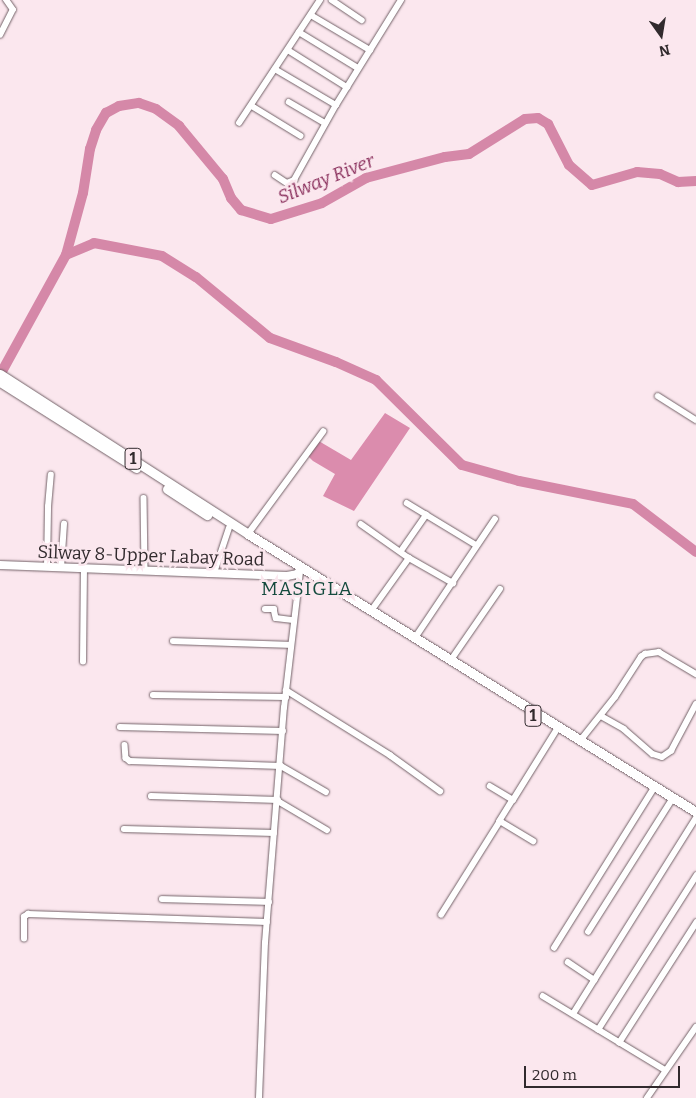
<!DOCTYPE html>
<html>
<head>
<meta charset="utf-8">
<style>
	body { margin:0 }
	#map { position:relative; width:696px; height:1098px; overflow:hidden; background:#fbe7ee; font-family:Bitter,serif }
	div>[style] { position:absolute }
	.forest>* { inset:0; background:#db8cad }
	.river>* { height:10px; margin:-5px; padding:0 5px; transform-origin:5px; border-radius:5px; background:#d588a8 }
	.roads { filter:drop-shadow(0 0 1px #736268) drop-shadow(0 0 1px #736268) }
	.minor>* { height:5.5px; margin:-2.75px; padding:0 2.75px; transform-origin:2.75px; border-radius:2.75px; background:#fff }
	.major>* { height:8px; margin:-4px; padding:0 4px; transform-origin:4px; border-radius:4px; background:#fff }
	.highway>* { height:9px; margin:-4.5px; padding:0 4.5px; transform-origin:4.5px; border-radius:4.5px; background:#fff }
	span { translate:-50% -50%; white-space:nowrap; text-align:center; line-height:1.15; -webkit-text-stroke:5px #fbe7ee; paint-order:stroke }
	.shield-label span { padding:1px 4px; background:#fbe7ee; border:1px solid; border-radius:4px; -webkit-text-stroke-width:0 }
	.shield-label { font-size:16px; color:#312a2d; font-weight:700 }
	.street-label { font-size:18px; color:#312a2d }
	.water-label { font-size:19px; color:#8a2f5c; font-style:italic }
	.neighbourhood-label { font-size:19px; color:#154b3e; letter-spacing:1px }
	.north { position:absolute; left:636px; top:10px; width:50px; height:50px; -webkit-text-stroke:4px #fbe7ee; paint-order:stroke; rotate:167deg; font-size:14px; font-weight:700; line-height:20px; text-align:center; color:#312a2d }
	.north::after { content:''; display:block; margin:auto; width:18px; height:22px; background:#312a2d; clip-path:polygon(50% 0,100% 100%,50% 72%,0 100%) }
	.scale { position:absolute; left:524px; top:1066px; width:156px; height:22px; box-sizing:border-box; border:2px solid #312a2d; border-top:0; padding-left:6px; font-size:15px; line-height:18px; white-space:nowrap; color:#312a2d; -webkit-text-stroke:4px #fbe7ee; paint-order:stroke }
</style>
</head>
<body>
<div id="map">
	<div class="forest">
		<div style="clip-path:polygon(385px 413px,410px 428px,354px 511px,323px 496px,335px 474px,313px 461px,306px 454px,317px 440px,351px 460px)"></div>
	</div>
	<div class="river">
		<div style="left:66px;top:255px;width:30px;rotate:-23deg"></div>
		<div style="left:94px;top:243px;width:69px;rotate:10.8deg"></div>
		<div style="left:162px;top:256px;width:40px;rotate:32deg"></div>
		<div style="left:196px;top:277px;width:96px;rotate:39.5deg"></div>
		<div style="left:270px;top:338px;width:70px;rotate:20deg"></div>
		<div style="left:336px;top:362px;width:44px;rotate:24.2deg"></div>
		<div style="left:376px;top:380px;width:121px;rotate:44.7deg"></div>
		<div style="left:462px;top:465px;width:59px;rotate:15.7deg"></div>
		<div style="left:519px;top:481px;width:116px;rotate:11.4deg"></div>
		<div style="left:633px;top:504px;width:79px;rotate:37.3deg"></div>
		<div style="left:0;top:375px;width:137px;rotate:-61.2deg"></div>
		<div style="left:66px;top:255px;width:64px;rotate:-74.7deg"></div>
		<div style="left:83px;top:193px;width:45px;rotate:-81deg"></div>
		<div style="left:90px;top:149px;width:20px;rotate:-72deg"></div>
		<div style="left:96px;top:130px;width:20px;rotate:-60deg"></div>
		<div style="left:106px;top:113px;width:15px;rotate:-28deg"></div>
		<div style="left:119px;top:106px;width:20px;rotate:-9deg"></div>
		<div style="left:139px;top:103px;width:18px;rotate:19deg"></div>
		<div style="left:156px;top:109px;width:29px;rotate:36deg"></div>
		<div style="left:179px;top:126px;width:69px;rotate:50.3deg"></div>
		<div style="left:223px;top:179px;width:21px;rotate:67deg"></div>
		<div style="left:231px;top:198px;width:16px;rotate:50deg"></div>
		<div style="left:241px;top:210px;width:31px;rotate:17deg"></div>
		<div style="left:271px;top:219px;width:53px;rotate:-17.4deg"></div>
		<div style="left:322px;top:203px;width:51px;rotate:-29.6deg"></div>
		<div style="left:366px;top:178px;width:82px;rotate:-14.9deg"></div>
		<div style="left:445px;top:157px;width:24px;rotate:-7deg"></div>
		<div style="left:469px;top:154px;width:66px;rotate:-32deg"></div>
		<div style="left:525px;top:119px;width:13px;rotate:-4deg"></div>
		<div style="left:538px;top:118px;width:12px;rotate:31deg"></div>
		<div style="left:548px;top:124px;width:46px;rotate:62.9deg"></div>
		<div style="left:569px;top:165px;width:30px;rotate:41deg"></div>
		<div style="left:592px;top:185px;width:47px;rotate:-16.1deg"></div>
		<div style="left:637px;top:172px;width:23px;rotate:5deg"></div>
		<div style="left:660px;top:174px;width:20px;rotate:24deg"></div>
		<div style="left:678px;top:182px;width:18px;rotate:-3deg"></div>
	</div>
	<div class="roads">
		<div class="minor">
			<div style="left:332px;top:0;width:36px;rotate:34deg"></div>
			<div style="left:311px;top:15px;width:69px;rotate:30.7deg"></div>
			<div style="left:299px;top:32px;width:69px;rotate:31.4deg"></div>
			<div style="left:0;top:35px;width:28px;rotate:-63deg"></div>
			<div style="left:13px;top:10px;width:12px;rotate:-125deg"></div>
			<div style="left:288px;top:50px;width:70px;rotate:32.1deg"></div>
			<div style="left:275px;top:69px;width:71px;rotate:30.5deg"></div>
			<div style="left:289px;top:102px;width:42px;rotate:30.3deg"></div>
			<div style="left:252px;top:106px;width:57px;rotate:31.5deg"></div>
			<div style="left:239px;top:123px;width:147px;rotate:-56.6deg"></div>
			<div style="left:275px;top:175px;width:14px;rotate:34deg"></div>
			<div style="left:287px;top:183px;width:8px;rotate:-23deg"></div>
			<div style="left:294px;top:180px;width:86px;rotate:-60.8deg"></div>
			<div style="left:336px;top:105px;width:123px;rotate:-58.2deg"></div>
			<div style="left:658px;top:396px;width:45px;rotate:32.3deg"></div>
			<div style="left:144px;top:498px;width:73px;rotate:89.2deg"></div>
			<div style="left:407px;top:503px;width:81px;rotate:31.3deg"></div>
			<div style="left:361px;top:524px;width:59px;rotate:35.3deg"></div>
			<div style="left:409px;top:558px;width:51px;rotate:29.6deg"></div>
			<div style="left:248px;top:534px;width:127px;rotate:-53.7deg"></div>
			<div style="left:401px;top:551px;width:44px;rotate:-55.2deg"></div>
			<div style="left:47px;top:567px;width:60px;rotate:-89deg"></div>
			<div style="left:48px;top:507px;width:32px;rotate:-85deg"></div>
			<div style="left:61px;top:568px;width:44px;rotate:-86.1deg"></div>
			<div style="left:214px;top:573px;width:47px;rotate:-71.6deg"></div>
			<div style="left:265px;top:609px;width:9px"></div>
			<div style="left:274px;top:609px;width:9px;rotate:77deg"></div>
			<div style="left:276px;top:618px;width:17px;rotate:7deg"></div>
			<div style="left:371px;top:611px;width:65px;rotate:-54.4deg"></div>
			<div style="left:415px;top:638px;width:143px;rotate:-56.1deg"></div>
			<div style="left:173px;top:641px;width:118px;rotate:1.9deg"></div>
			<div style="left:451px;top:660px;width:86px;rotate:-55.4deg"></div>
			<div style="left:83px;top:662px;width:93px;rotate:-89.4deg"></div>
			<div style="left:286px;top:690px;width:123px;rotate:32deg"></div>
			<div style="left:390px;top:755px;width:62px;rotate:35.8deg"></div>
			<div style="left:153px;top:695px;width:133px;rotate:0.9deg"></div>
			<div style="left:601px;top:716px;width:26px;rotate:29deg"></div>
			<div style="left:624px;top:729px;width:38px;rotate:41deg"></div>
			<div style="left:653px;top:754px;width:9px;rotate:18deg"></div>
			<div style="left:662px;top:757px;width:11px;rotate:-34deg"></div>
			<div style="left:671px;top:751px;width:53px;rotate:-62deg"></div>
			<div style="left:120px;top:727px;width:163px;rotate:1.4deg"></div>
			<div style="left:580px;top:741px;width:56px;rotate:-51.5deg"></div>
			<div style="left:615px;top:697px;width:48px;rotate:-57deg"></div>
			<div style="left:641px;top:657px;width:5px;rotate:-37deg"></div>
			<div style="left:645px;top:654px;width:14px;rotate:-8deg"></div>
			<div style="left:659px;top:652px;width:43px;rotate:30.7deg"></div>
			<div style="left:125px;top:745px;width:13px;rotate:86deg"></div>
			<div style="left:126px;top:758px;width:5px;rotate:37deg"></div>
			<div style="left:130px;top:761px;width:151px;rotate:1.9deg"></div>
			<div style="left:281px;top:766px;width:52px;rotate:30deg"></div>
			<div style="left:490px;top:786px;width:27px;rotate:31deg"></div>
			<div style="left:513px;top:800px;width:25px;rotate:122deg"></div>
			<div style="left:500px;top:821px;width:39px;rotate:31deg"></div>
			<div style="left:151px;top:796px;width:127px;rotate:1.8deg"></div>
			<div style="left:513px;top:800px;width:81px;rotate:-58.1deg"></div>
			<div style="left:278px;top:801px;width:57px;rotate:30.6deg"></div>
			<div style="left:124px;top:829px;width:150px;rotate:1.5deg"></div>
			<div style="left:162px;top:899px;width:107px;rotate:1.6deg"></div>
			<div style="left:441px;top:915px;width:111px;rotate:-57.9deg"></div>
			<div style="left:588px;top:932px;width:159px;rotate:-57.6deg"></div>
			<div style="left:24px;top:939px;width:22px;rotate:-90deg"></div>
			<div style="left:24px;top:917px;width:5px;rotate:-37deg"></div>
			<div style="left:28px;top:914px;width:239px;rotate:1.9deg"></div>
			<div style="left:554px;top:948px;width:185px;rotate:-58deg"></div>
			<div style="left:568px;top:962px;width:32px;rotate:34deg"></div>
			<div style="left:543px;top:996px;width:143px;rotate:31.2deg"></div>
			<div style="left:573px;top:1014px;width:231px;rotate:-57.9deg"></div>
			<div style="left:598px;top:1030px;width:183px;rotate:-57.5deg"></div>
			<div style="left:619px;top:1043px;width:143px;rotate:-57.3deg"></div>
			<div style="left:259px;top:1098px;width:155px;rotate:-87.8deg"></div>
			<div style="left:265px;top:943px;width:236px;rotate:-85.4deg"></div>
			<div style="left:284px;top:708px;width:137px;rotate:-83.3deg"></div>
			<div style="left:647px;top:1098px;width:86px;rotate:-55.4deg"></div>
		</div>
		<div class="major">
			<div style="left:0;top:565px;width:287px;rotate:2.2deg"></div>
			<div style="left:287px;top:576px;width:10px;rotate:-11deg"></div>
			<div style="left:297px;top:574px;width:8px;rotate:-50deg"></div>
		</div>
		<div class="highway">
			<div style="left:0;top:374px;width:295px;rotate:32.8deg"></div>
			<div style="left:248px;top:534px;width:527px;rotate:31.82deg"></div>
			<div style="left:0;top:382px;width:161px;rotate:32.3deg"></div>
			<div style="left:167px;top:489px;width:48px;rotate:33deg"></div>
		</div>
	</div>
	<div class="shield-label">
		<span style="left:133px;top:459px">1</span>
		<span style="left:533px;top:716px">1</span>
	</div>
	<div class="street-label">
		<span style="left:151px;top:556px;rotate:2deg">Silway 8-Upper Labay Road</span>
	</div>
	<div class="water-label">
		<span style="left:326px;top:179px;rotate:-22deg">Silway River</span>
	</div>
	<div class="neighbourhood-label">
		<span style="left:307px;top:589px">MASIGLA</span>
	</div>
	<div class="north">N</div>
	<div class="scale">200 m</div>
</div>
</body>
</html>
